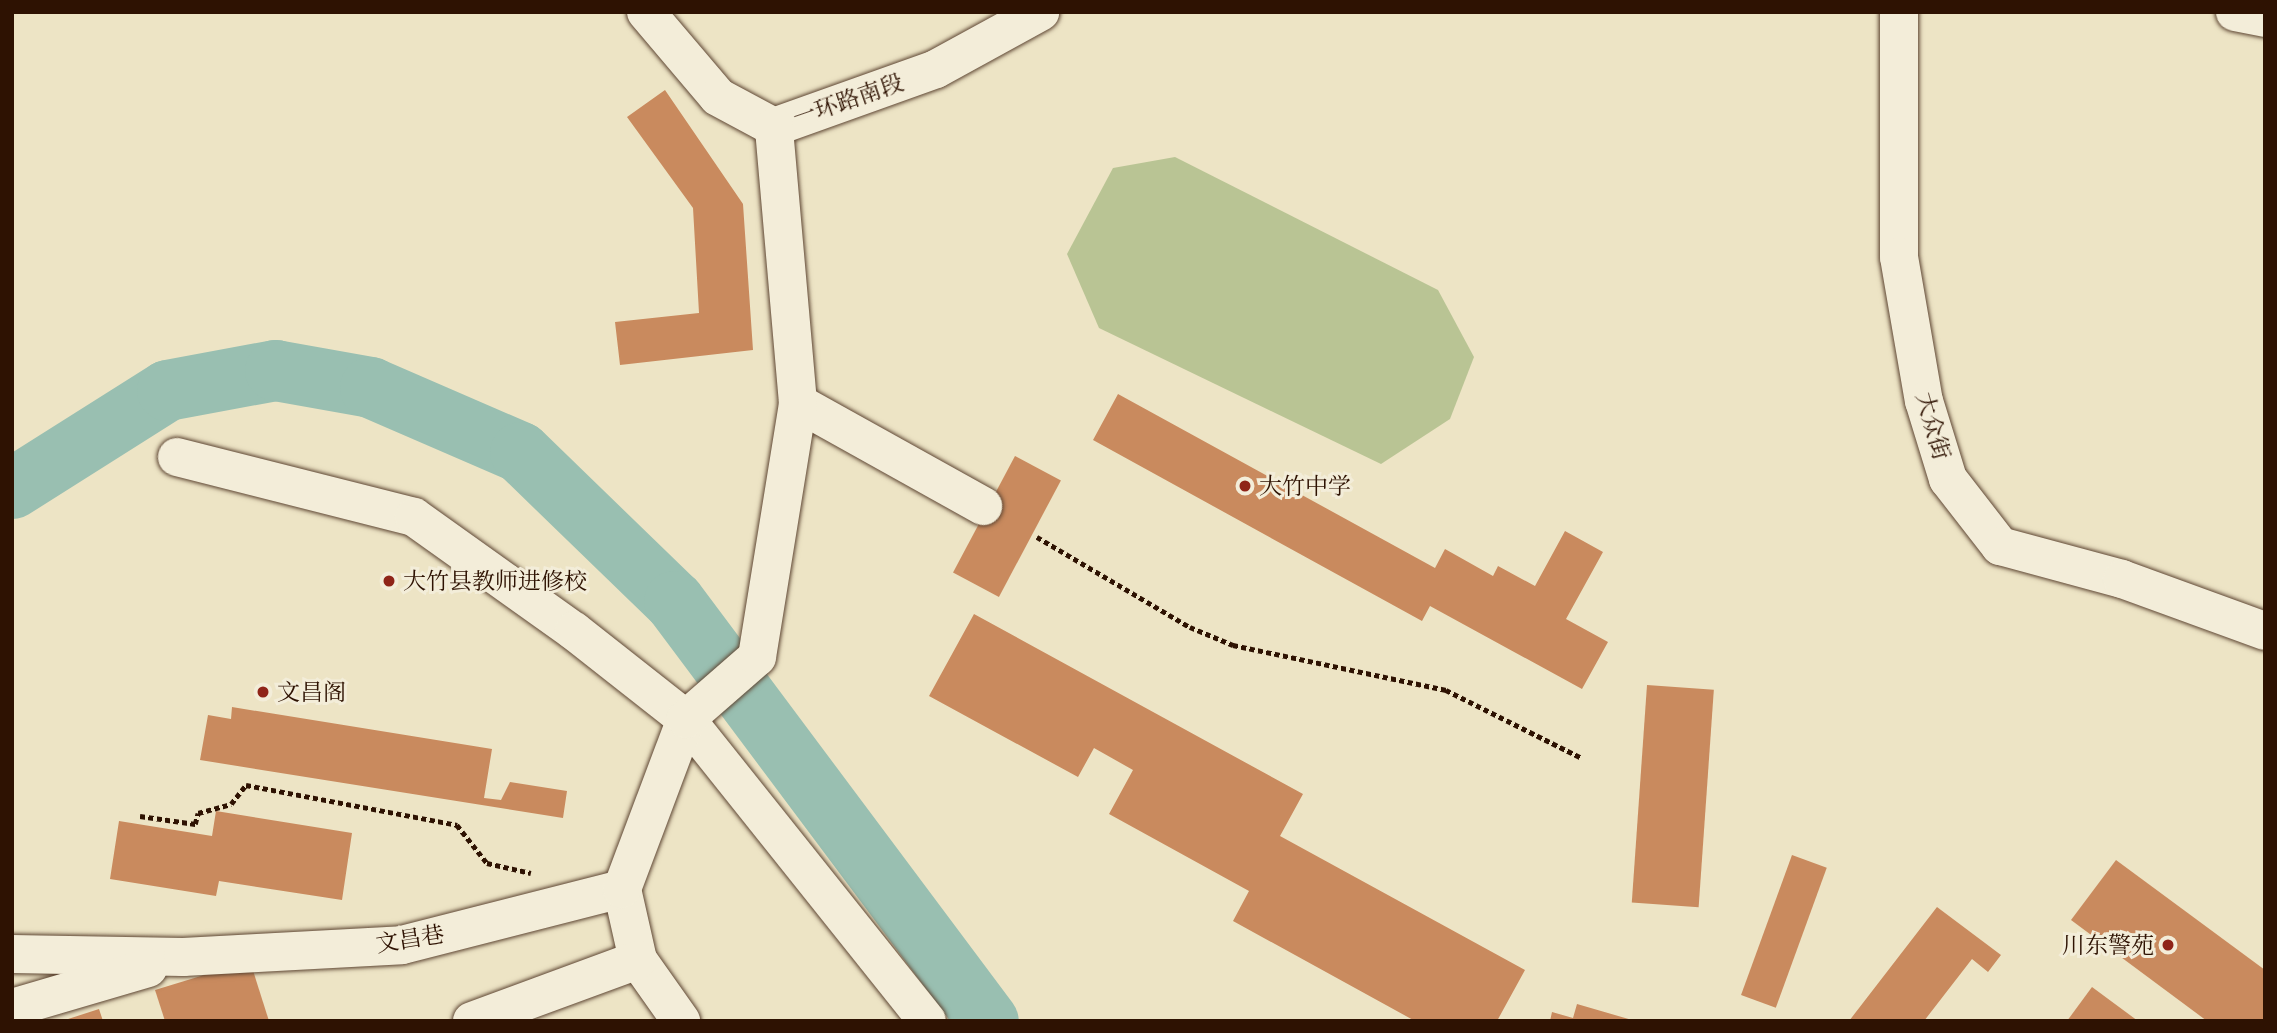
<!DOCTYPE html>
<html>
<head>
<meta charset="utf-8">
<style>
	body { margin:0 }
	#map { position:relative; width:2277px; height:1033px; overflow:hidden; background:#ede4c5; font-family:"Gentium Book Plus","Noto Serif SC",serif }
	div>[style] { position:absolute }
	.green>* { inset:0; background:#b9c494 }
	.river>* { height:61px; margin:-30.5px; padding:0 30.5px; transform-origin:30.5px; border-radius:30.5px; background:#99bfb1 }
	.building>* { inset:0; background:#c98a5e; transform-origin:0 0 }
	.path>* { height:4.5px; margin-top:-2.25px; transform-origin:0; background:repeating-linear-gradient(90deg,#2e1202 0 5px,transparent 0 8.5px) }
	.roads { filter:drop-shadow(0 0 2px #5e4633) drop-shadow(0 0 2px #5e4633) }
	.minor>* { height:38px; margin:-19px; padding:0 19px; transform-origin:19px; border-radius:19px; background:#f3edd9 }
	.dots>* { width:19px; height:19px; translate:-50% -50%; box-sizing:border-box; border:4px solid #f3edd9; border-radius:50% }
	span { translate:-50% -50%; white-space:nowrap; text-align:center; line-height:1.15; -webkit-text-stroke:6px #f3edd9; paint-order:stroke }
	.street-label { font-size:23px; color:#2e1202 }
	.poi-label { font-size:23px; color:#2e1202 }
	.left { translate:0 -50%; text-align:left }
	.right { translate:-100% -50%; text-align:right }
	.frame { position:absolute; inset:0; border:14px solid #2e1202; pointer-events:none }
</style>
</head>
<body>
<div id="map">
	<div class="green">
		<div style="clip-path:polygon(1175px 157px,1438px 290px,1474px 357px,1450px 419px,1381px 464px,1099px 328px,1067px 254px,1113px 168px)"></div>
	</div>
	<div class="river">
		<div style="left:12px;top:488px;width:183px;rotate:-32.3deg"></div>
		<div style="left:167px;top:390px;width:110px;rotate:-10.5deg"></div>
		<div style="left:275px;top:370px;width:97px;rotate:10.1deg"></div>
		<div style="left:370px;top:387px;width:163px;rotate:23.4deg"></div>
		<div style="left:520px;top:452px;width:214px;rotate:44.1deg"></div>
		<div style="left:674px;top:601px;width:524px;rotate:53.22deg"></div>
	</div>
	<div class="building">
		<div style="clip-path:polygon(665px 90px,743px 204px,753px 350px,620px 365px,615px 322px,699px 313px,693px 208px,627px 117px)"></div>
		<div style="clip-path:polygon(1118px 394px,1435px 568px,1445px 549px,1493px 576px,1498px 566px,1535px 586px,1565px 531px,1603px 552px,1566px 619px,1608px 642px,1582px 689px,1430px 606px,1422px 621px,1093px 440px)"></div>
		<div style="left:1015px;top:456px;width:52px;height:132px;rotate:28deg"></div>
		<div style="clip-path:polygon(974px 614px,1303px 794px,1280px 836px,1525px 970px,1497px 1021px,1415px 1021px,1233px 921px,1249px 891px,1109px 814px,1133px 770px,1094px 748px,1078px 777px,929px 696px)"></div>
		<div style="left:1647px;top:685px;width:67px;height:218px;rotate:4deg"></div>
		<div style="clip-path:polygon(232px 707px,492px 749px,484px 798px,501px 800px,510px 782px,567px 791px,563px 818px,200px 760px,208px 715px,231px 719px)"></div>
		<div style="clip-path:polygon(216px 811px,352px 833px,342px 900px,219px 881px,216px 896px,110px 879px,119px 821px,212px 836px)"></div>
		<div style="left:1792px;top:855px;width:37px;height:149px;rotate:20deg"></div>
		<div style="clip-path:polygon(2116px 860px,2265px 970px,2263px 1021px,2207px 1021px,2071px 920px)"></div>
		<div style="clip-path:polygon(1937px 907px,2001px 955px,1988px 972px,1972px 959px,1924px 1021px,1849px 1021px)"></div>
		<div style="clip-path:polygon(250px 961px,269px 1021px,165px 1021px,155px 990px)"></div>
		<div style="clip-path:polygon(2092px 987px,2138px 1021px,2067px 1021px)"></div>
		<div style="clip-path:polygon(1577px 1004px,1632px 1020px,1632px 1021px,1550px 1021px,1552px 1012px,1573px 1018px)"></div>
		<div style="clip-path:polygon(99px 1009px,103px 1021px,65px 1021px,65px 1020px)"></div>
	</div>
	<div class="path">
		<div style="left:1037px;top:537px;width:178px;rotate:30.5deg"></div>
		<div style="left:1190px;top:627px;width:47px;rotate:22.7deg"></div>
		<div style="left:1233px;top:645px;width:218px;rotate:11.9deg"></div>
		<div style="left:1446px;top:690px;width:152px;rotate:26.6deg"></div>
		<div style="left:140px;top:816px;width:56px;rotate:8.3deg"></div>
		<div style="left:195px;top:824px;width:11px;rotate:-75deg"></div>
		<div style="left:198px;top:813px;width:34px;rotate:-15deg"></div>
		<div style="left:231px;top:804px;width:24px;rotate:-52deg"></div>
		<div style="left:246px;top:785px;width:215px;rotate:10.7deg"></div>
		<div style="left:457px;top:825px;width:48px;rotate:51.7deg"></div>
		<div style="left:487px;top:863px;width:45px;rotate:12.8deg"></div>
	</div>
	<div class="roads">
		<div class="minor">
			<div style="left:646px;top:12px;width:111px;rotate:49.7deg"></div>
			<div style="left:718px;top:97px;width:64px;rotate:28.2deg"></div>
			<div style="left:774px;top:127px;width:172px;rotate:-19.7deg"></div>
			<div style="left:936px;top:69px;width:119px;rotate:-28.7deg"></div>
			<div style="left:1899px;top:12px;width:245px;rotate:90deg"></div>
			<div style="left:1899px;top:257px;width:146px;rotate:80.2deg"></div>
			<div style="left:1924px;top:401px;width:82px;rotate:72.9deg"></div>
			<div style="left:1948px;top:479px;width:85px;rotate:52.2deg"></div>
			<div style="left:2000px;top:546px;width:126px;rotate:15.1deg"></div>
			<div style="left:2122px;top:579px;width:152px;rotate:20deg"></div>
			<div style="left:2235px;top:12px;width:31px;rotate:11deg"></div>
			<div style="left:798px;top:403px;width:212px;rotate:29.1deg"></div>
			<div style="left:177px;top:457px;width:244px;rotate:14.2deg"></div>
			<div style="left:414px;top:517px;width:196px;rotate:35.5deg"></div>
			<div style="left:574px;top:631px;width:142px;rotate:38.2deg"></div>
			<div style="left:686px;top:719px;width:386px;rotate:51.4deg"></div>
			<div style="left:622px;top:889px;width:73px;rotate:77.3deg"></div>
			<div style="left:638px;top:960px;width:75px;rotate:54.8deg"></div>
			<div style="left:12px;top:954px;width:171px;rotate:1deg"></div>
			<div style="left:183px;top:957px;width:219px;rotate:-3.1deg"></div>
			<div style="left:402px;top:945px;width:227px;rotate:-14.3deg"></div>
			<div style="left:622px;top:889px;width:182px;rotate:-69.4deg"></div>
			<div style="left:686px;top:719px;width:94px;rotate:-41.1deg"></div>
			<div style="left:757px;top:657px;width:257px;rotate:-80.8deg"></div>
			<div style="left:798px;top:403px;width:277px;rotate:-95deg"></div>
			<div style="left:12px;top:1008px;width:142px;rotate:-16.4deg"></div>
			<div style="left:472px;top:1021px;width:177px;rotate:-20.2deg"></div>
		</div>
	</div>
	<div class="dots">
		<div style="left:1245px;top:486px;background:#8f2418"></div>
		<div style="left:389px;top:581px;background:#8f2418"></div>
		<div style="left:263px;top:692px;background:#8f2418"></div>
		<div style="left:2168px;top:945px;background:#8f2418"></div>
	</div>
	<div class="street-label">
		<span style="left:848px;top:100px;rotate:-19deg">一环路南段</span>
		<span style="left:1933px;top:426px;rotate:74deg">大众街</span>
		<span style="left:410px;top:939px;rotate:-9deg">文昌巷</span>
	</div>
	<div class="poi-label">
		<span class="left" style="left:1259px;top:486px">大竹中学</span>
		<span class="left" style="left:403px;top:581px">大竹县教师进修校</span>
		<span class="left" style="left:277px;top:692px">文昌阁</span>
		<span class="right" style="left:2154px;top:945px">川东警苑</span>
	</div>
	<div class="frame"></div>
</div>
</body>
</html>
